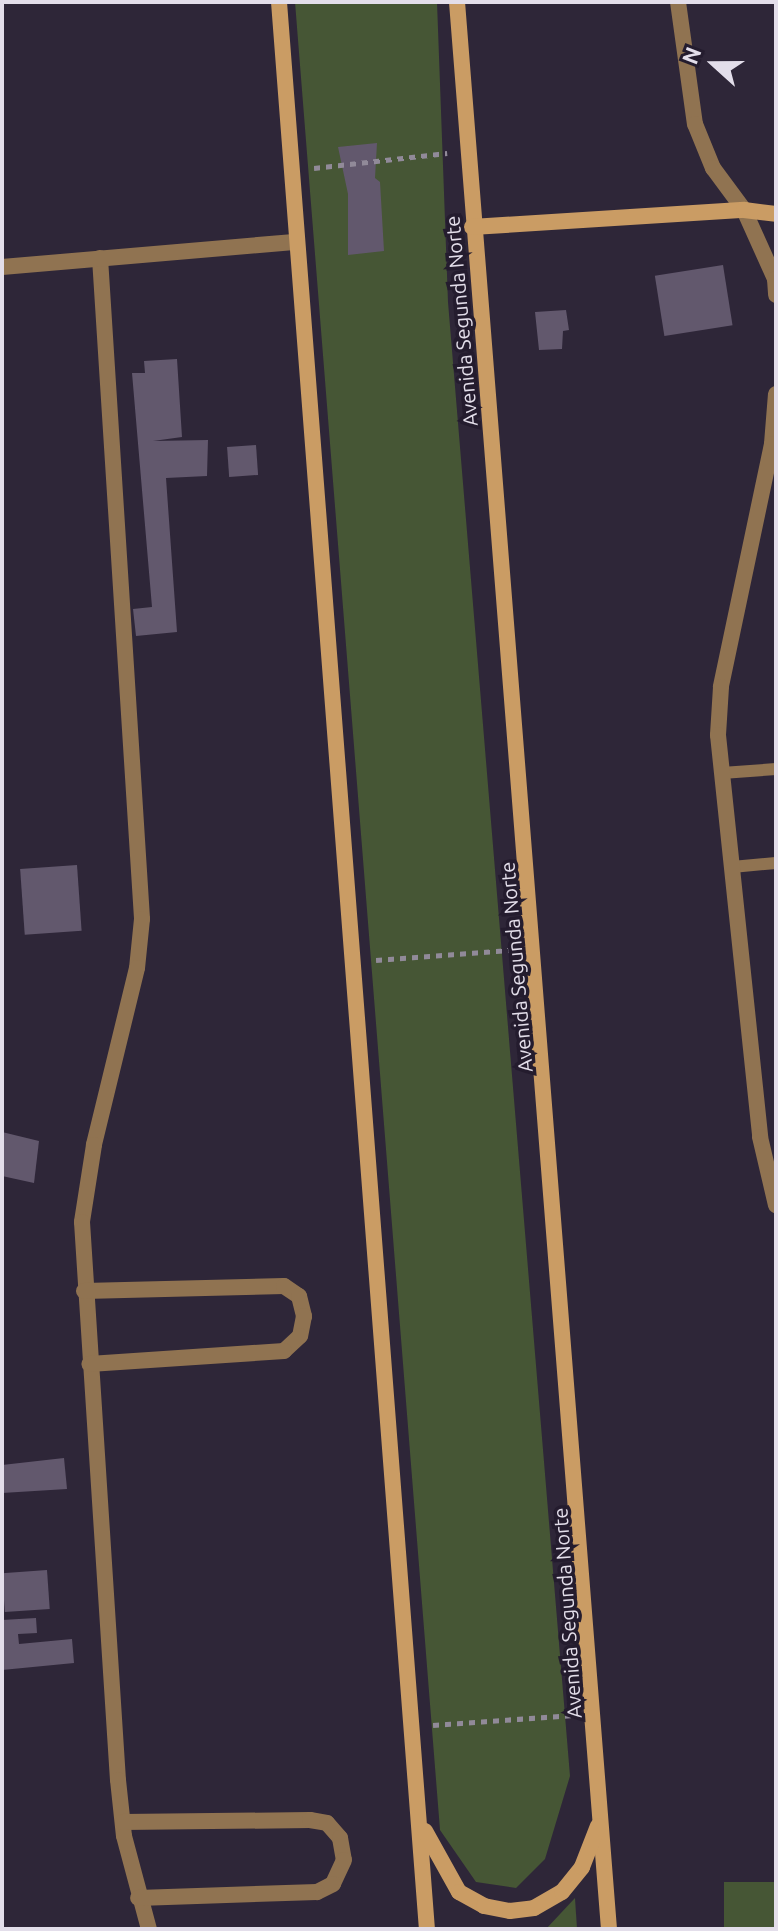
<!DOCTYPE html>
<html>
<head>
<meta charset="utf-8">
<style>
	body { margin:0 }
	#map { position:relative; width:778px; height:1931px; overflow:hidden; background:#2e2638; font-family:Ubuntu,sans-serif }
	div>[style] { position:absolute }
	.green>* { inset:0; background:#465635; transform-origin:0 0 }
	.building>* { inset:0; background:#62586d; transform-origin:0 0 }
	.path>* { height:5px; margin-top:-2.5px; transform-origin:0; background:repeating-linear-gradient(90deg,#918a99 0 6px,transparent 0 12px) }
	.lane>* { height:12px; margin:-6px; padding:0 6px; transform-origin:6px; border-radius:6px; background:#907351 }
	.street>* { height:16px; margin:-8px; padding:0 8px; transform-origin:8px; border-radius:8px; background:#907351 }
	.secondary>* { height:16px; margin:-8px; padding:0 8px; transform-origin:8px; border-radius:8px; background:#ca9c64 }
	span { translate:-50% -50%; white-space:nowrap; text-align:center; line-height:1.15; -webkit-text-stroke:7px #241c2e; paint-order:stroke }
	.street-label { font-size:20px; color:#e3deea }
	.frame { position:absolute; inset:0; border:4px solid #e3deea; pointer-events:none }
	.north { position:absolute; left:674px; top:24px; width:80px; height:80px; -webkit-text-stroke:6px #241c2e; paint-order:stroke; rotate:291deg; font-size:22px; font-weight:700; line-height:32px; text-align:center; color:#e3deea }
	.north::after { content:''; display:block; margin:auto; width:28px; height:36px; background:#e3deea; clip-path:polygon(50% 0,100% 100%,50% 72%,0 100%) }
</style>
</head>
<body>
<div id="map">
	<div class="green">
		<div style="clip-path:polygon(295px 2px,437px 2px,448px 302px,570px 1776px,545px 1859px,516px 1888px,476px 1882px,440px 1830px)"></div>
		<div style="left:776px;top:1882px;width:47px;height:52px;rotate:90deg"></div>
		<div style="clip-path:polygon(575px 1898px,577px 1929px,546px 1929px)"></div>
	</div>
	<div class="building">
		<div style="clip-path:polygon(377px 143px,375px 178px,380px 182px,384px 251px,348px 255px,348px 194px,338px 147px)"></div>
		<div style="left:723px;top:265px;width:61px;height:69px;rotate:81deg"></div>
		<div style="clip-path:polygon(566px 310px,569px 330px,563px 331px,562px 349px,539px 350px,535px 312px)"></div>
		<div style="clip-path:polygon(177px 359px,182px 437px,153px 441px,208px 440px,207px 476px,166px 478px,177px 632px,136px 636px,133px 609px,152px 607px,132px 373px,145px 373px,144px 361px)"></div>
		<div style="left:256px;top:445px;width:30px;height:29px;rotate:86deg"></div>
		<div style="left:77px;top:865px;width:66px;height:57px;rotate:86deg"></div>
		<div style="clip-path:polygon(2px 1132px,39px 1141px,34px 1183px,2px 1176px)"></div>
		<div style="clip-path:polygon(64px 1458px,67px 1489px,2px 1493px,2px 1465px)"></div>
		<div style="left:47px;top:1570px;width:39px;height:45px;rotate:86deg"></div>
		<div style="clip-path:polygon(36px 1618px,37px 1633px,18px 1634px,19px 1644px,72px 1639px,74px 1663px,2px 1670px,2px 1620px)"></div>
	</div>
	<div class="path">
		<div style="left:314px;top:168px;width:134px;rotate:-6.4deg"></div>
		<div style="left:376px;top:960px;width:134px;rotate:-4.3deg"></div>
		<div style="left:433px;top:1725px;width:138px;rotate:-4.1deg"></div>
	</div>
	<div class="lane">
		<div style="left:722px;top:773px;width:54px;rotate:-4.2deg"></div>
		<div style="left:732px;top:867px;width:44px;rotate:-5.2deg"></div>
	</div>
	<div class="street">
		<div style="left:678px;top:2px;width:123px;rotate:82.1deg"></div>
		<div style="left:695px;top:124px;width:48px;rotate:67.8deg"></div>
		<div style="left:713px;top:168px;width:52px;rotate:53.6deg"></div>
		<div style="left:744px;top:210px;width:76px;rotate:65.8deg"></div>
		<div style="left:775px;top:279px;width:16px;rotate:86deg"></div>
		<div style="left:100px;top:258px;width:662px;rotate:86.36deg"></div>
		<div style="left:142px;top:919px;width:49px;rotate:95.8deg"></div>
		<div style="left:137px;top:968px;width:182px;rotate:103.7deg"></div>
		<div style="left:94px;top:1145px;width:78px;rotate:98.9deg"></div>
		<div style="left:82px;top:1222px;width:559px;rotate:86.31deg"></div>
		<div style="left:118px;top:1780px;width:56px;rotate:83.9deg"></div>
		<div style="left:124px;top:1836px;width:96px;rotate:75deg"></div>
		<div style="left:2px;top:267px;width:293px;rotate:-4.9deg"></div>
		<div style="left:776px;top:394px;width:50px;rotate:94.6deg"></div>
		<div style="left:772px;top:444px;width:248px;rotate:101.9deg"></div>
		<div style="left:721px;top:687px;width:48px;rotate:93.6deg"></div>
		<div style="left:718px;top:735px;width:404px;rotate:84deg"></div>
		<div style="left:760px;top:1137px;width:70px;rotate:76.8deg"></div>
		<div style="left:84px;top:1291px;width:200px;rotate:-1.4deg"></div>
		<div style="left:284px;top:1286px;width:18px;rotate:34deg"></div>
		<div style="left:299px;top:1296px;width:21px;rotate:76deg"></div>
		<div style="left:304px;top:1316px;width:20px;rotate:101deg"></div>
		<div style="left:300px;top:1336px;width:22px;rotate:137deg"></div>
		<div style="left:284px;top:1351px;width:195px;rotate:176.2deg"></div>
		<div style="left:123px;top:1822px;width:187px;rotate:-0.6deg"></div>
		<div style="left:310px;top:1820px;width:17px;rotate:10deg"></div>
		<div style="left:327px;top:1823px;width:20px;rotate:49deg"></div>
		<div style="left:340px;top:1838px;width:22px;rotate:80deg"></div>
		<div style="left:344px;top:1860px;width:26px;rotate:115deg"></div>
		<div style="left:333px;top:1884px;width:18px;rotate:153deg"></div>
		<div style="left:317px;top:1892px;width:179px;rotate:178.1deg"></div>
	</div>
	<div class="secondary">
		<div style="left:279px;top:2px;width:1933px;rotate:85.61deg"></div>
		<div style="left:457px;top:2px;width:1933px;rotate:85.49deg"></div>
		<div style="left:472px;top:227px;width:273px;rotate:-3.6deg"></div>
		<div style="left:744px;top:210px;width:32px;rotate:7deg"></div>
		<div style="left:425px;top:1831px;width:70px;rotate:60.9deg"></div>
		<div style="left:459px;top:1892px;width:29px;rotate:29deg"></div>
		<div style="left:484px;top:1906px;width:26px;rotate:11deg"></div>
		<div style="left:510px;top:1911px;width:24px;rotate:-7deg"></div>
		<div style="left:534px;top:1908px;width:32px;rotate:-30deg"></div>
		<div style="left:562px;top:1892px;width:32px;rotate:-51deg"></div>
		<div style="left:582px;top:1867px;width:44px;rotate:-68.7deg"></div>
	</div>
	<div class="street-label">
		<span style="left:461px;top:321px;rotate:-95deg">Avenida Segunda Norte</span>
		<span style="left:516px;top:967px;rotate:-95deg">Avenida Segunda Norte</span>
		<span style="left:567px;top:1613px;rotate:-94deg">Avenida Segunda Norte</span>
	</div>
	<div class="frame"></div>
	<div class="north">N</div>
</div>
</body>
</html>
